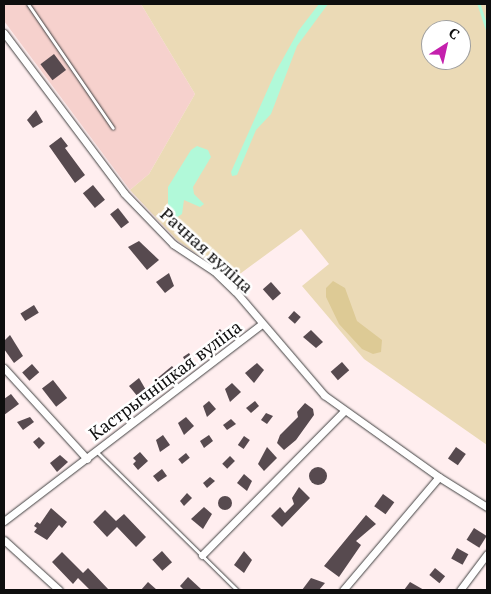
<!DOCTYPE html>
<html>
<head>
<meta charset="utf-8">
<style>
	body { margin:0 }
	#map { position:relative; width:491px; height:594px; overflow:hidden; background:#ffeeef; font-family:"PT Serif",serif }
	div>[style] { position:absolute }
	.farmland>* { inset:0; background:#f6d1cd }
	.green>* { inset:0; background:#ebdab6 }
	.forest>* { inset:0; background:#ddca95 }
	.water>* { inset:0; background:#b1f9d9 }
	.stream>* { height:2.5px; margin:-1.25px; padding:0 1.25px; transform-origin:1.25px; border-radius:1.25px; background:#b1f9d9 }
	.building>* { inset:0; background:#574a4f; transform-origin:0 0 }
	.round { border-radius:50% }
	.roads { filter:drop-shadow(0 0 1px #414141) drop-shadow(0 0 1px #414141) }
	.lane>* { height:3px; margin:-1.5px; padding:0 1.5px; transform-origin:1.5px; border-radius:1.5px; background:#fff }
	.street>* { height:7px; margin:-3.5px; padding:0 3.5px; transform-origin:3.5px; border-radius:3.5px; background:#fff }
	span { translate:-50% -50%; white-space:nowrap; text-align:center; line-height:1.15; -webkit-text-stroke:5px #fff; paint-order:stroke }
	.street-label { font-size:18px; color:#0e0e0e }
	.frame { position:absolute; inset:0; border:5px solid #0e0e0e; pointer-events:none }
	.north { position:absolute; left:421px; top:20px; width:50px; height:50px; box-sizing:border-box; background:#fff; border:1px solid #9f9f9f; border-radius:50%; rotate:35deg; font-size:14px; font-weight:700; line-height:20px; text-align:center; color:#0e0e0e }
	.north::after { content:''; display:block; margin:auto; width:18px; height:22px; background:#c420ad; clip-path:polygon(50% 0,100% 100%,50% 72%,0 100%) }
</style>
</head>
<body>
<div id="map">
	<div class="farmland">
		<div style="clip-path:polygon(4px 4px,141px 4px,195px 94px,149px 174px,130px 190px,4px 21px)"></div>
	</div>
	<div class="green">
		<div style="clip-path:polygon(evenodd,141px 4px,487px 4px,487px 445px,364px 359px,302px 286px,329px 264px,301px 229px,233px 279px,177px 240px,130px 190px,149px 174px,195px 94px,141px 4px,431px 30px,461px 30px,461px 60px,431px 60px,431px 30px)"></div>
	</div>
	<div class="forest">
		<div style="clip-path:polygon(333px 281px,345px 288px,357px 321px,382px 340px,381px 352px,373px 354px,362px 349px,339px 324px,326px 297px,326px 288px)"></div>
	</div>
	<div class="water">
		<div style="clip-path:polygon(319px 4px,328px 4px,297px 46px,271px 114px,256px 130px,237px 175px,232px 176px,231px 172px,275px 73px,299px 30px)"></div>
		<div style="clip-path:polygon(197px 146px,208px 150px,211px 157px,193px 187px,194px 194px,204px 204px,200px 207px,184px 200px,182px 214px,176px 218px,168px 207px,168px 187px,191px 150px)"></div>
	</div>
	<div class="stream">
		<div style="left:479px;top:4px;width:25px;rotate:72deg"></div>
	</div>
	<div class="building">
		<div style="left:54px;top:54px;width:20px;height:17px;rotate:53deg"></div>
		<div style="clip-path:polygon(36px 110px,43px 122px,33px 128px,27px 120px)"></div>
		<div style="clip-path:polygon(61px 137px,68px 146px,65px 148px,85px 175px,75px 183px,49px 146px)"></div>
		<div style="left:93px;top:185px;width:19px;height:13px;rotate:51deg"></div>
		<div style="left:118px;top:208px;width:18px;height:10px;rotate:52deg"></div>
		<div style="clip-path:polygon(139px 241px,159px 260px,147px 270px,128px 247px)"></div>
		<div style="clip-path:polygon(169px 273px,174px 286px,165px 293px,156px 282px)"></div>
		<div style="left:271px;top:282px;width:15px;height:11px;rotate:48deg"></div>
		<div style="left:34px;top:305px;width:9px;height:16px;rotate:58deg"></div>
		<div style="left:294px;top:311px;width:9px;height:9px;rotate:41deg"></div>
		<div style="left:220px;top:329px;width:11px;height:6px;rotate:49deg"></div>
		<div style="clip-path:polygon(311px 330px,323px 342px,316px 348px,303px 337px)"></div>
		<div style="clip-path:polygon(10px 335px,23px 356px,14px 363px,4px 349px,4px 341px)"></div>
		<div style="clip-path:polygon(189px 353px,196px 364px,189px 368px,183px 357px)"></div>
		<div style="left:342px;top:362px;width:11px;height:15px;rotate:49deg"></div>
		<div style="clip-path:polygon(257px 363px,264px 370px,254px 383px,245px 373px)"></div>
		<div style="left:32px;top:364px;width:11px;height:13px;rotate:49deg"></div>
		<div style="clip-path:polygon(172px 366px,180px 376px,160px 388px,154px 381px)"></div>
		<div style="clip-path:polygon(139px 378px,150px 397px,143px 403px,129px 386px)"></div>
		<div style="left:53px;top:380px;width:23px;height:14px;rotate:52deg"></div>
		<div style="clip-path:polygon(232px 383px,241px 392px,230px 402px,225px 389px)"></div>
		<div style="clip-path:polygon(11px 394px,19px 404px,4px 415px,4px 399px)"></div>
		<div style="clip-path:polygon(209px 401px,216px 409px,207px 417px,203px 406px)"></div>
		<div style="clip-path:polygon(255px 401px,259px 406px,251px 413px,246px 408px)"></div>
		<div style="clip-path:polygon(305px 403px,313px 409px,314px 415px,296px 440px,284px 450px,277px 443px,280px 435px,298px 417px,297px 412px)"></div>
		<div style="clip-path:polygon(266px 413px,273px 416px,267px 424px,261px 420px)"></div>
		<div style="clip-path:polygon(30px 417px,34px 422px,23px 430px,17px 422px)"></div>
		<div style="clip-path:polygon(186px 417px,194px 426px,184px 435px,178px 423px)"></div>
		<div style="clip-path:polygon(231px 419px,236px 424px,227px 430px,223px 425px)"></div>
		<div style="clip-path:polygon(163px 435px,170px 445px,160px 452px,156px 440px)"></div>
		<div style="clip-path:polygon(209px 435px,213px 441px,204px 448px,200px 441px)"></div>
		<div style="left:244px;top:436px;width:7px;height:11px;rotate:34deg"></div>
		<div style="clip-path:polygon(39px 437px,45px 443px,39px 449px,33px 442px)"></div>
		<div style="clip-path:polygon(267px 447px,277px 458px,264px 471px,258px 464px)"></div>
		<div style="left:456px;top:447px;width:12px;height:14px;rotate:35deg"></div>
		<div style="clip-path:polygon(140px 452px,148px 461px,138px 470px,133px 464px,136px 461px,133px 458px)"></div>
		<div style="left:186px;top:453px;width:6px;height:10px;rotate:51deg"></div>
		<div style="clip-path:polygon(60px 455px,68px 462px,57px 472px,50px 463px)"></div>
		<div style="left:230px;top:456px;width:7px;height:11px;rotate:45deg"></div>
		<div class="round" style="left:309px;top:467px;width:18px;height:18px"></div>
		<div style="clip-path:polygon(162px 469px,167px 476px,158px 482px,153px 476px)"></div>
		<div style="clip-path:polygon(244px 474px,252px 481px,247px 491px,237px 483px)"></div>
		<div style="clip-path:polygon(210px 477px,215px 481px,207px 488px,203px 483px)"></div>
		<div style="clip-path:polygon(299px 487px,310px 498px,282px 527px,271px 516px,280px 507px,285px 513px,294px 504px,292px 498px)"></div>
		<div style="clip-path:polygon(187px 493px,192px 498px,184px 506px,180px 501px)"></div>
		<div style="left:383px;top:494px;width:14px;height:15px;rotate:36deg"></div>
		<div class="round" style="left:218px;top:496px;width:14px;height:14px"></div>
		<div style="clip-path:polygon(204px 507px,212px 514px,203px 529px,191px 519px)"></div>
		<div style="clip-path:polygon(51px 508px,67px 522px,62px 528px,59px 525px,47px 540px,34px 532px,37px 528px,34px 526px,37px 522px,40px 524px)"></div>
		<div style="clip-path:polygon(105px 510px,116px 521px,124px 514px,146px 537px,136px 547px,117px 527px,107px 537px,93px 522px)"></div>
		<div style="clip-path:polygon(366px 515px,376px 524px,356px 541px,361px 545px,339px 577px,324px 566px)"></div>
		<div style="left:474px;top:528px;width:15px;height:14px;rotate:32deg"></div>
		<div style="left:457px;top:548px;width:13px;height:12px;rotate:29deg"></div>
		<div style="left:162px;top:551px;width:15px;height:13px;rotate:48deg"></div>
		<div style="clip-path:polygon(244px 551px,252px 560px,244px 573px,234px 565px)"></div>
		<div style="clip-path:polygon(62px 552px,83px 573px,88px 568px,109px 590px,90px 590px,78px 578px,73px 584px,52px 562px)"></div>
		<div style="left:435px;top:568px;width:13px;height:9px;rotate:39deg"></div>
		<div style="clip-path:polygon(188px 577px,202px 590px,184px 590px,180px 586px)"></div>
		<div style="clip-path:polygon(311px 578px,325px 583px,319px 590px,302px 590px)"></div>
		<div style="clip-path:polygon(148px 582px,157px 590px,141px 590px)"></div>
		<div style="clip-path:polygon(410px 582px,424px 590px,404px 590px)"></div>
	</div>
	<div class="roads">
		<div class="lane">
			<div style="left:28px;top:4px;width:150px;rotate:55.6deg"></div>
			<div style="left:97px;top:452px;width:197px;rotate:44.6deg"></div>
		</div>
		<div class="street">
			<div style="left:4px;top:33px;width:200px;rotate:53.1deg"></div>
			<div style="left:124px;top:193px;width:71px;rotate:46.1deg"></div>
			<div style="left:173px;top:244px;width:49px;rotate:33.4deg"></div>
			<div style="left:214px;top:271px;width:29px;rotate:44deg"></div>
			<div style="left:235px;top:291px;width:137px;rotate:49.4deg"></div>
			<div style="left:324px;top:395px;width:141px;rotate:35.5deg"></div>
			<div style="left:439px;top:477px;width:57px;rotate:32deg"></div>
			<div style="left:4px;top:368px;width:123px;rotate:47.6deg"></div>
			<div style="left:4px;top:521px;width:325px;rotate:-37.4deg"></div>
			<div style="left:4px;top:540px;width:74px;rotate:42.3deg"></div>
			<div style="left:202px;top:555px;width:202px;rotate:-45.4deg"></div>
			<div style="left:343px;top:590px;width:148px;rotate:-49.7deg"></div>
			<div style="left:460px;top:590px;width:45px;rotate:-53.1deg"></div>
		</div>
	</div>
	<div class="street-label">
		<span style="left:207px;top:250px;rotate:42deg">Рачная вуліца</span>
		<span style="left:165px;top:380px;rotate:-37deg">Кастрычніцкая вуліца</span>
	</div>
	<div class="frame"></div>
	<div class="north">С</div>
</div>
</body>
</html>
